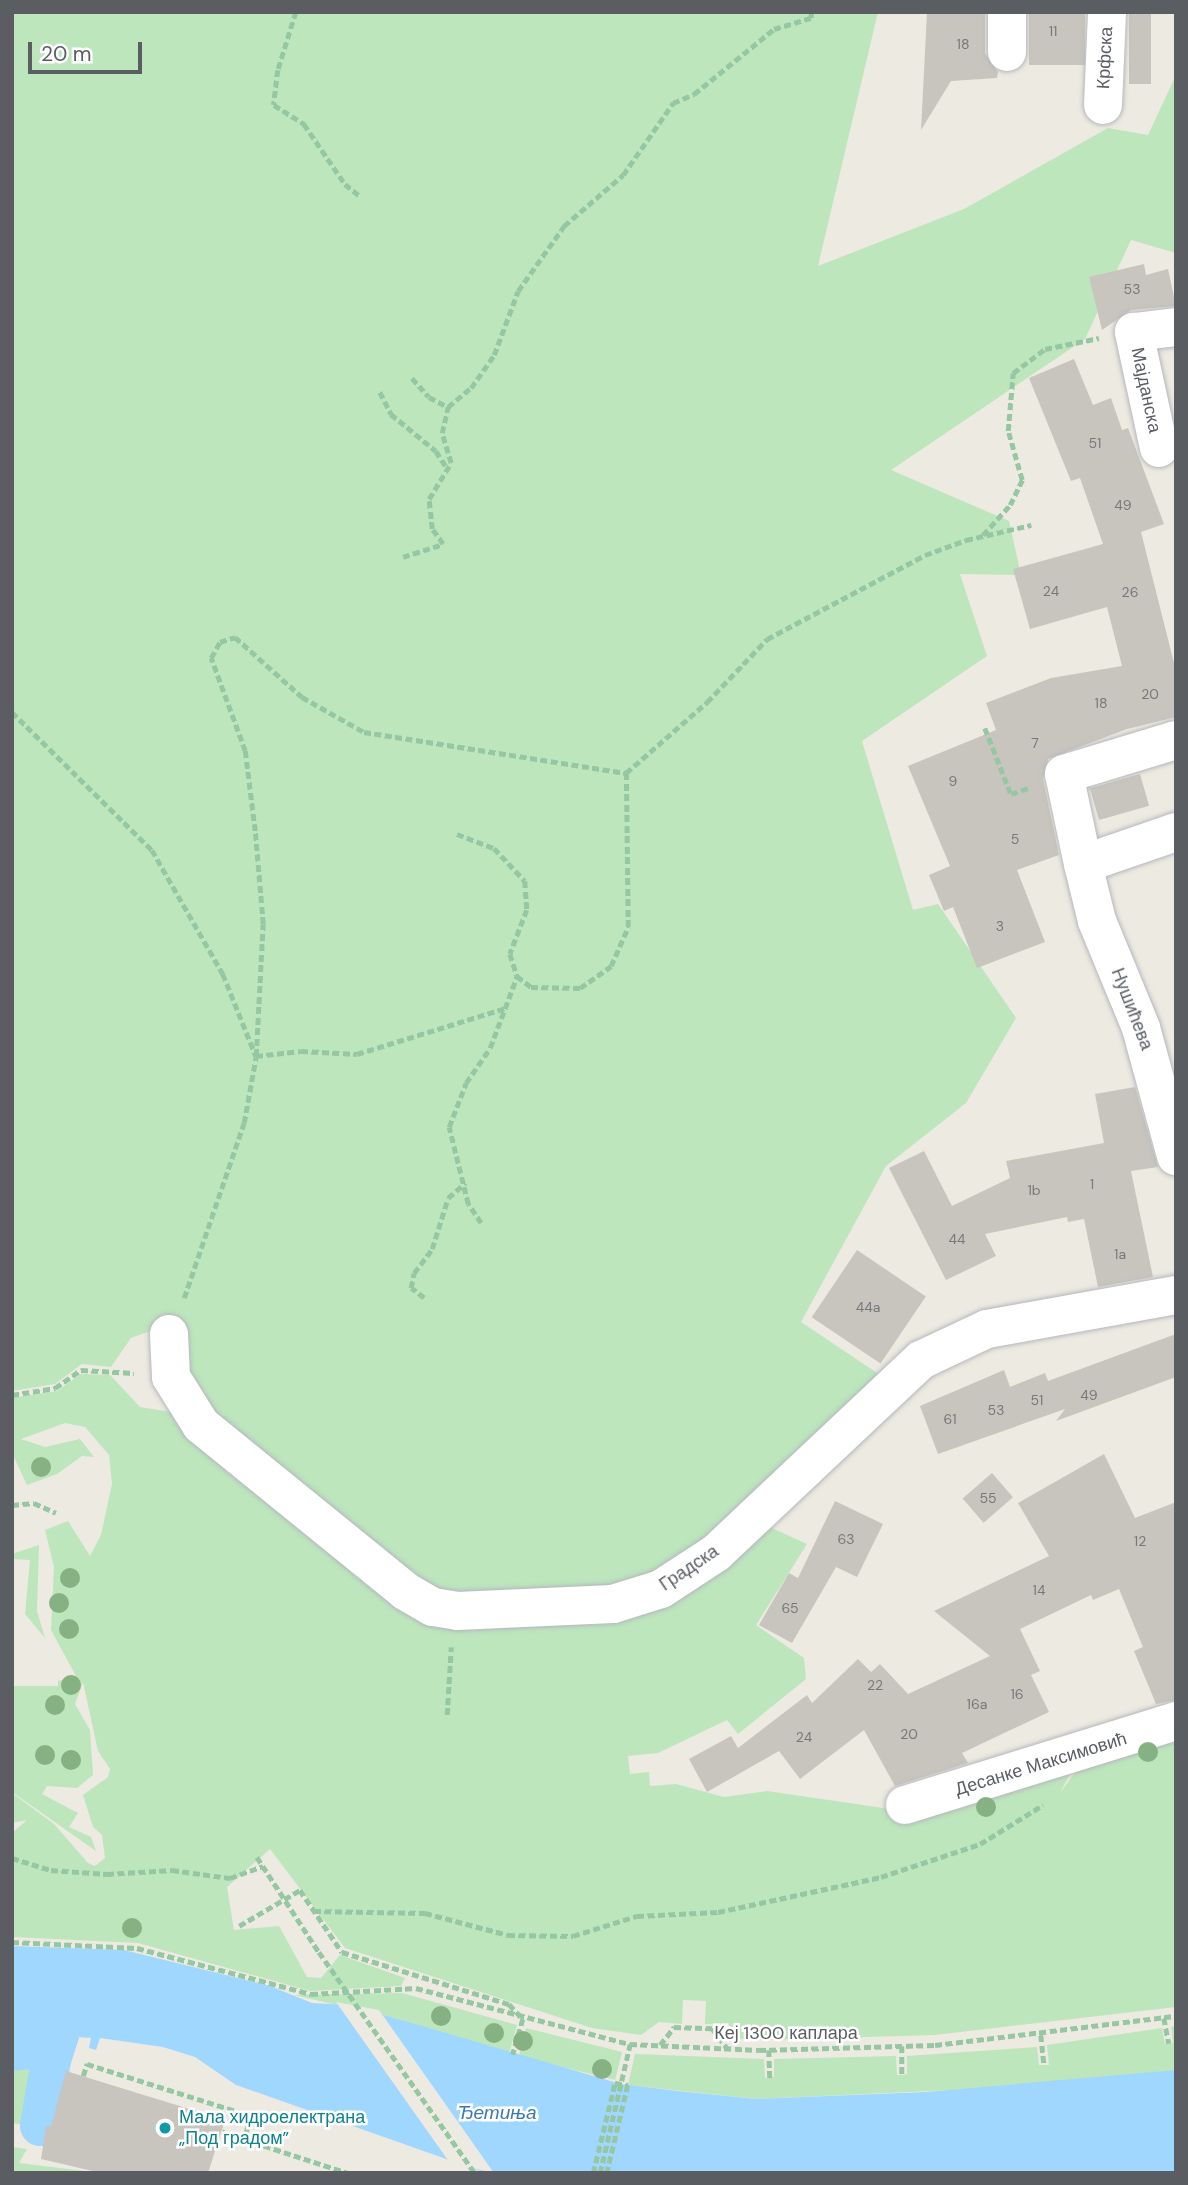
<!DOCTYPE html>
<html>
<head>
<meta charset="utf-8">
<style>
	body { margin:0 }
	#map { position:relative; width:1188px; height:2185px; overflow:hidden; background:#edeae1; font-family:"DM Sans",sans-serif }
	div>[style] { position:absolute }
	.green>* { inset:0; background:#bde6bd; transform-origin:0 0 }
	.water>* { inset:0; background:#9fd7ff }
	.pier>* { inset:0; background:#edeae1 }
	.canal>* { height:40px; margin:-20px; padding:0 20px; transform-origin:20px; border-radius:20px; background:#9fd7ff }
	.building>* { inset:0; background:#c8c5be; transform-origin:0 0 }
	.path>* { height:4.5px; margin-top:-2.25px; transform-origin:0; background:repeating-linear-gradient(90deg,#96c7a3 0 7px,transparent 0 10.5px) }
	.roads { filter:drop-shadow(0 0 2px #b4b8bc) drop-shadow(0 0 2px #b4b8bc) }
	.street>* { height:38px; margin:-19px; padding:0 19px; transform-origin:19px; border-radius:19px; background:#fff }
	.path-bridge>* { height:4.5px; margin-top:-2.25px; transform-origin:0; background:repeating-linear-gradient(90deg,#96c7a3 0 7px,transparent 0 10.5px) }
	.trees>* { width:20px; height:20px; margin:-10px; border-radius:50%; background:#86b182 }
	.dots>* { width:19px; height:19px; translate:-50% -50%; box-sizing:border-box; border:4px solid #fff; border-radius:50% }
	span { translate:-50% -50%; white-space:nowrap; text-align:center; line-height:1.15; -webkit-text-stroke:5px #fff; paint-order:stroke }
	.number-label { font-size:14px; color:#76787a }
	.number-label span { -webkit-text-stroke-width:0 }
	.street-label { font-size:18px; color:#5a5e63 }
	.culture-label { font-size:18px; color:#0d838f }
	.left { translate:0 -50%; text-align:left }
	.water-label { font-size:19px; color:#3b78b3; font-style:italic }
	.frame { position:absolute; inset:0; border:14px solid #5a5e63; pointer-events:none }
	.scale { position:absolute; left:28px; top:42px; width:114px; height:32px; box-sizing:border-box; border:4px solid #5a5e63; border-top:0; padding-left:9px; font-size:21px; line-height:24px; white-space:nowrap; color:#5a5e63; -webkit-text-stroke:5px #fff; paint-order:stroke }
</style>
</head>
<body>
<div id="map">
	<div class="green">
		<div style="clip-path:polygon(12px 12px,878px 12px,818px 266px,964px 209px,1108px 128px,1148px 135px,1176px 75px,1176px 253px,1131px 240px,1085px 339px,891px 470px,1009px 521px,1021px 575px,960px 574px,987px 656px,862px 741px,913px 910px,938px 904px,1016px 1018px,966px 1103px,886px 1166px,801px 1322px,880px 1375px,799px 1460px,651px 1585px,439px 1600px,201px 1412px,177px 1337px,180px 1317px,165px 1319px,156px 1329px,131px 1338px,111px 1367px,82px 1364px,55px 1384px,12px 1391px)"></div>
		<div style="clip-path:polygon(81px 1374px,110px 1375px,140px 1407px,171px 1412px,397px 1597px,585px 1612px,763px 1524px,807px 1544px,756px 1625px,804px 1658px,806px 1679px,738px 1734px,727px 1720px,658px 1753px,628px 1756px,630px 1774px,649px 1772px,650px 1786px,676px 1784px,724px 1797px,767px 1791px,897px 1810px,1072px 1770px,1060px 1793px,1076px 1771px,1176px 1733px,1176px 2007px,935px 2035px,760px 2040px,741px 2039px,729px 2025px,705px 2024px,706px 2001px,683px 2000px,682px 2024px,659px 2022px,641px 2035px,592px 2028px,345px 1948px,270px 1849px,227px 1887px,234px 1930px,279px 1926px,307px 1977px,321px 1978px,340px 1955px,405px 1978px,401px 1986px,310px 1991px,138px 1943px,12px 1937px,12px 1833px,27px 1820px,12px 1823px,12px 1793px,54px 1824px,88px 1863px,95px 1866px,105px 1858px,102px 1835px,93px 1827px,83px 1795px,108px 1777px,110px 1769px,98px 1751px,83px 1682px,75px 1704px,90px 1730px,93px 1775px,77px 1788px,47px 1786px,42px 1794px,78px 1813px,69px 1827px,91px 1837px,96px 1851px,12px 1792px,12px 1686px,58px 1686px,58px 1681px,76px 1676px,51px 1630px,54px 1567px,45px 1530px,68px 1521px,90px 1556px,101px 1535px,112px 1484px,109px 1455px,85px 1427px,65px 1423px,21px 1439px,45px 1447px,80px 1439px,94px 1457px,82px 1456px,57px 1474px,27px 1485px,12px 1453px,12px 1398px,57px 1391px)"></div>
		<div style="clip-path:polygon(39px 1545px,37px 1611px,45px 1638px,25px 1614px,30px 1560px,12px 1559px,12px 1554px)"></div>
		<div style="clip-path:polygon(402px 1993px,517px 2025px,509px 2054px,398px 2019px,294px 1995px)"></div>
		<div style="clip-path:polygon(1176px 2026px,1176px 2070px,1018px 2087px,756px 2099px,628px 2085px,635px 2054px,764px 2059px,765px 2078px,774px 2077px,774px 2059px,896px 2056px,897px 2075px,902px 2075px,907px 2074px,907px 2056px,1037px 2047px,1039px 2065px,1049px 2065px,1047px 2045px,1162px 2028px,1165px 2044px,1173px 2043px,1171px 2027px)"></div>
		<div style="left:526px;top:2028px;width:99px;height:29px;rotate:14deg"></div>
		<div style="clip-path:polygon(37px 2066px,32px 2126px,12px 2123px,12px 2071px)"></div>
		<div style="clip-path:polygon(12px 2147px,27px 2149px,19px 2163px,101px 2173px,12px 2173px)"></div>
	</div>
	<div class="water">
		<div style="clip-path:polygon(12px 1946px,124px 1950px,270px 1986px,312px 2003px,347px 2005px,398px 2019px,621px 2084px,678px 2091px,756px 2099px,926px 2092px,1176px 2070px,1176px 2173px,486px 2173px,236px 2085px,195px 2057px,163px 2047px,100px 2038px,96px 2050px,89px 2048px,91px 2038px,66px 2036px,52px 2043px,31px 2069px,12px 2071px)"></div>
	</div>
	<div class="pier">
		<div style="clip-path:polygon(336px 2002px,379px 2010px,494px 2173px,450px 2163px)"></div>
	</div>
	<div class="canal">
		<div style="left:40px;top:2126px;width:67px;rotate:-80.5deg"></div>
		<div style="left:51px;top:2060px;width:66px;rotate:-72.4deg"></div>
	</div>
	<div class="building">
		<div style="clip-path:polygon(927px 12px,985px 12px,985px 53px,998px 72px,997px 78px,951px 81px,921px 130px)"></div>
		<div style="left:1029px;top:12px;width:56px;height:53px"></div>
		<div style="left:1129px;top:12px;width:22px;height:72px"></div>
		<div style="clip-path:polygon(1144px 264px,1146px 275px,1168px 269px,1176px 306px,1131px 310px,1102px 330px,1089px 277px)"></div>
		<div style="clip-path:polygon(1074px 359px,1093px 405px,1111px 398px,1122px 430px,1128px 428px,1164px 524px,1141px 532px,1176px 671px,1176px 717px,1127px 729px,1048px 759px,1043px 779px,1059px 855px,1017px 870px,1045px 942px,977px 968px,953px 907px,944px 911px,929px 875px,950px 866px,908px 766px,996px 730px,986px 703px,1051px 678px,1122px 666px,1107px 607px,1030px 629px,1013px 569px,1103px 544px,1080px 478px,1071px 481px,1029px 378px)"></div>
		<div style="left:1140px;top:774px;width:33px;height:52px;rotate:74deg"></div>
		<div style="clip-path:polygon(1135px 1087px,1158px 1167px,1131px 1171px,1153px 1277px,1098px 1287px,1084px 1219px,1068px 1222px,1067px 1217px,985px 1234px,996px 1256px,946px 1280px,889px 1168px,924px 1151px,952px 1206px,1010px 1178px,1006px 1161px,1104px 1143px,1095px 1094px)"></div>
		<div style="left:857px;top:1250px;width:83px;height:81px;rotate:34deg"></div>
		<div style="clip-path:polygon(1176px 1334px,1176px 1377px,1056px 1421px,1065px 1409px,938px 1454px,920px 1406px,1004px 1370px,1010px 1387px,1045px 1373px,1048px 1381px)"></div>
		<div style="clip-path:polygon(1104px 1454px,1135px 1518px,1176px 1502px,1176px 1700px,1156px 1704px,1134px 1651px,1143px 1647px,1119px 1589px,1093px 1600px,1091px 1595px,1020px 1629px,1040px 1671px,1031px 1675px,1049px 1712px,962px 1753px,968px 1763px,895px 1786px,864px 1730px,800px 1779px,779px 1751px,707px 1792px,689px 1759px,731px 1736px,738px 1748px,807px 1695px,812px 1703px,858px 1659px,871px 1672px,880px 1664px,908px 1694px,990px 1656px,934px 1611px,1049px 1556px,1018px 1503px)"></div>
		<div style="left:992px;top:1473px;width:32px;height:39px;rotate:49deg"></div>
		<div style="clip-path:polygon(835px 1501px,883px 1524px,857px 1577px,836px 1567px,792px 1643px,759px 1625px,789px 1573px,798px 1578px)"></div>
		<div style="clip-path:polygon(66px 2071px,225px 2120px,208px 2173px,101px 2173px,41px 2159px,46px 2126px,51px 2126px)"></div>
	</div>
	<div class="path">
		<div style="left:296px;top:12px;width:61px;rotate:107.2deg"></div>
		<div style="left:278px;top:70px;width:35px;rotate:97deg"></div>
		<div style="left:274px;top:105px;width:36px;rotate:32deg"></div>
		<div style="left:304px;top:124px;width:73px;rotate:55.7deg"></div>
		<div style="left:345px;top:184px;width:19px;rotate:39deg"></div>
		<div style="left:412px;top:378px;width:25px;rotate:48deg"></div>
		<div style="left:429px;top:397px;width:21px;rotate:28deg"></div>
		<div style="left:380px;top:392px;width:25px;rotate:63deg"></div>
		<div style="left:391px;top:414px;width:58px;rotate:39.4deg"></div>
		<div style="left:436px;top:451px;width:20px;rotate:57deg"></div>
		<div style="left:983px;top:535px;width:40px;rotate:-48deg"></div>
		<div style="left:1010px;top:505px;width:28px;rotate:-64deg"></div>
		<div style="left:1022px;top:480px;width:51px;rotate:-105.9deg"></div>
		<div style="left:1008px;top:431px;width:58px;rotate:-85.1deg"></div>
		<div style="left:1013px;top:373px;width:40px;rotate:-37deg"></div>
		<div style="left:1045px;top:349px;width:55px;rotate:-11.5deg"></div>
		<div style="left:403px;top:557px;width:42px;rotate:-18deg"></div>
		<div style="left:443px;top:544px;width:19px;rotate:-126deg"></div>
		<div style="left:432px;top:529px;width:30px;rotate:-96deg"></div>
		<div style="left:429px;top:499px;width:42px;rotate:-58.6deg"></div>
		<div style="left:451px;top:463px;width:31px;rotate:-107deg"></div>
		<div style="left:442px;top:433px;width:27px;rotate:-77deg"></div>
		<div style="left:448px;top:407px;width:30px;rotate:-40deg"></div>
		<div style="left:471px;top:388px;width:40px;rotate:-55.1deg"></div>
		<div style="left:494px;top:355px;width:68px;rotate:-69.4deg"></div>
		<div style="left:518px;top:291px;width:80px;rotate:-54.7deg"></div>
		<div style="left:564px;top:226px;width:78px;rotate:-40.8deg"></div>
		<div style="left:623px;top:175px;width:88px;rotate:-55.2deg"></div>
		<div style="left:673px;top:103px;width:23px;rotate:-23deg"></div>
		<div style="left:694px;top:94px;width:103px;rotate:-39.1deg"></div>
		<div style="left:774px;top:29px;width:39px;rotate:-17deg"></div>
		<div style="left:811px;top:18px;width:6px;rotate:-90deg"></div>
		<div style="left:12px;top:712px;width:197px;rotate:44.6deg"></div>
		<div style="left:152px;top:850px;width:143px;rotate:60.2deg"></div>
		<div style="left:223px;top:974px;width:88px;rotate:68.1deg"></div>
		<div style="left:256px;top:1056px;width:45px;rotate:-6.3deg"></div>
		<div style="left:301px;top:1051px;width:56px;rotate:3.1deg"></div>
		<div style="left:357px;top:1054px;width:156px;rotate:-17.2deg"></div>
		<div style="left:985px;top:728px;width:71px;rotate:68.5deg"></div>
		<div style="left:1011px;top:794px;width:18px;rotate:-19deg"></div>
		<div style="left:457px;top:834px;width:40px;rotate:21deg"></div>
		<div style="left:494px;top:848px;width:45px;rotate:46.8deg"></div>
		<div style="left:525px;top:881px;width:29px;rotate:86deg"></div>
		<div style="left:527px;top:910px;width:47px;rotate:111.1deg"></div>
		<div style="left:510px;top:954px;width:23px;rotate:72deg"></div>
		<div style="left:517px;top:976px;width:18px;rotate:38deg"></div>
		<div style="left:531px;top:987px;width:49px;rotate:1.2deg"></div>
		<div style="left:580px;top:988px;width:38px;rotate:-35deg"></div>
		<div style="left:611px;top:966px;width:43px;rotate:-66.4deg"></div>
		<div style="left:628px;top:927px;width:154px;rotate:-90.7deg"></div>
		<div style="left:481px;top:1223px;width:23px;rotate:-124deg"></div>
		<div style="left:468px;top:1204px;width:79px;rotate:-103.9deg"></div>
		<div style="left:449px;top:1127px;width:47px;rotate:-68.9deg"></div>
		<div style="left:466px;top:1083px;width:42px;rotate:-55.6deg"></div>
		<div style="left:490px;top:1048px;width:77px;rotate:-69.4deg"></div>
		<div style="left:184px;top:1298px;width:185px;rotate:-71.1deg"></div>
		<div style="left:244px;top:1123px;width:68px;rotate:-79.8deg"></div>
		<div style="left:256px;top:1056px;width:132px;rotate:-87deg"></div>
		<div style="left:263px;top:924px;width:93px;rotate:-94.9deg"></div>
		<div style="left:255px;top:831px;width:81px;rotate:-97.1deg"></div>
		<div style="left:245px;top:751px;width:99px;rotate:-110.1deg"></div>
		<div style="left:211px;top:658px;width:18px;rotate:-61deg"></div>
		<div style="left:220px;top:642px;width:16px;rotate:-18deg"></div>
		<div style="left:235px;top:637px;width:90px;rotate:41.8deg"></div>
		<div style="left:302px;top:697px;width:71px;rotate:29.4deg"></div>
		<div style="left:364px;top:732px;width:265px;rotate:8.9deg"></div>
		<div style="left:626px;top:773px;width:108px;rotate:-41.2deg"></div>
		<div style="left:707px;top:702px;width:87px;rotate:-46.4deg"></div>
		<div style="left:767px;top:639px;width:179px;rotate:-28deg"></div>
		<div style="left:925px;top:555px;width:44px;rotate:-20.1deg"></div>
		<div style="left:966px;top:540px;width:67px;rotate:-13deg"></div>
		<div style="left:424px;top:1298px;width:16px;rotate:-142deg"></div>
		<div style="left:411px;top:1288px;width:15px;rotate:-79deg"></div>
		<div style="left:414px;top:1273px;width:30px;rotate:-53deg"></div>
		<div style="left:432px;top:1249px;width:53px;rotate:-72.6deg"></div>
		<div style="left:448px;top:1198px;width:23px;rotate:-41deg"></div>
		<div style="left:12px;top:1395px;width:44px;rotate:-9.2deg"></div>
		<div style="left:55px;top:1388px;width:32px;rotate:-35deg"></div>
		<div style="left:81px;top:1370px;width:53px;rotate:3.2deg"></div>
		<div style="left:12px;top:1505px;width:22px;rotate:-5deg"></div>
		<div style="left:34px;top:1503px;width:24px;rotate:24deg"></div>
		<div style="left:447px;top:1715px;width:68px;rotate:-86.6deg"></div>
		<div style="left:257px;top:1857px;width:113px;rotate:56.9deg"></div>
		<div style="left:12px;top:1858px;width:41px;rotate:17.1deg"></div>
		<div style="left:51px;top:1870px;width:56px;rotate:4.1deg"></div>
		<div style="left:107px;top:1874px;width:65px;rotate:-3.5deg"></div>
		<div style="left:172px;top:1870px;width:59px;rotate:7.9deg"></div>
		<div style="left:230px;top:1878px;width:35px;rotate:-20deg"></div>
		<div style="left:314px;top:1911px;width:111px;rotate:1deg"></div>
		<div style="left:425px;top:1913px;width:86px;rotate:14.8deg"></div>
		<div style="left:508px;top:1935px;width:65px;rotate:0.9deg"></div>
		<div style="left:573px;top:1936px;width:67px;rotate:-17.4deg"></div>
		<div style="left:637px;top:1916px;width:81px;rotate:-2.8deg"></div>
		<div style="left:718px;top:1912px;width:167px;rotate:-12.1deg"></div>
		<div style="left:881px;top:1877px;width:104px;rotate:-18.4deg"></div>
		<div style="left:980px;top:1844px;width:74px;rotate:-31.8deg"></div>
		<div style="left:239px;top:1926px;width:71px;rotate:-30.5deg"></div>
		<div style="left:300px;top:1890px;width:75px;rotate:55.9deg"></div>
		<div style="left:342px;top:1952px;width:175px;rotate:17.3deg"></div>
		<div style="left:509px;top:2004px;width:21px;rotate:47deg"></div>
		<div style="left:523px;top:2019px;width:37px;rotate:106deg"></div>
		<div style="left:12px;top:1942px;width:125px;rotate:2.7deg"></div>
		<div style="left:137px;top:1948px;width:180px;rotate:14.8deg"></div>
		<div style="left:311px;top:1994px;width:105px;rotate:-3.3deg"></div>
		<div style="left:416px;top:1988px;width:221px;rotate:14.7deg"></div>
		<div style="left:630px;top:2044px;width:129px;rotate:2.7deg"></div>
		<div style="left:759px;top:2050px;width:176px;rotate:-1.6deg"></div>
		<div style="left:935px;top:2045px;width:243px;rotate:-6.9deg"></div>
		<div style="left:1164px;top:2018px;width:26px;rotate:79deg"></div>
		<div style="left:1041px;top:2035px;width:30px;rotate:84deg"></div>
		<div style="left:660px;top:2045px;width:23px;rotate:-52deg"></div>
		<div style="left:674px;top:2027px;width:38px;rotate:2deg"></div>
		<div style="left:712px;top:2028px;width:26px;rotate:53deg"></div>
		<div style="left:902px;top:2046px;width:29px;rotate:90deg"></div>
		<div style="left:769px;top:2050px;width:28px;rotate:88deg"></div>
		<div style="left:83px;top:2076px;width:13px;rotate:-72deg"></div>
		<div style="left:87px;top:2064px;width:173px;rotate:17.5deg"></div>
		<div style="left:252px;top:2116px;width:24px;rotate:109deg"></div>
		<div style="left:244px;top:2139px;width:23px;rotate:-162deg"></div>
		<div style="left:244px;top:2139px;width:109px;rotate:18.1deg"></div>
		<div style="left:593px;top:2173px;width:93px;rotate:-76.3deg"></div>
		<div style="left:615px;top:2083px;width:13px;rotate:9deg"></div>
		<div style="left:628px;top:2085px;width:90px;rotate:103.4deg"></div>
		<div style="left:600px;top:2173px;width:132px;rotate:-76.9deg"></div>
	</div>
	<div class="roads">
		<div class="street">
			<div style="left:1007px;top:12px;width:40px;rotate:90deg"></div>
			<div style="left:1103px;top:105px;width:93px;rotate:-87.5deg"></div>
			<div style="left:1159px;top:448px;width:119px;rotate:-102.2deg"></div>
			<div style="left:1134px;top:332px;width:42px;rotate:-6.8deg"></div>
			<div style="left:1176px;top:832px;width:98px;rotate:161deg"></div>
			<div style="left:1083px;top:864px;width:59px;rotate:76.2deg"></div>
			<div style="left:1097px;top:921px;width:116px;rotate:67.6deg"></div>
			<div style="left:1141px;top:1028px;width:133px;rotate:74.7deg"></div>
			<div style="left:1083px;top:864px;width:92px;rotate:-101.9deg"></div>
			<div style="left:1064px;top:774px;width:117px;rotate:-16.9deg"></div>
			<div style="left:169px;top:1334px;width:43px;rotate:87.3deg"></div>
			<div style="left:171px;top:1377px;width:57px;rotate:58deg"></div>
			<div style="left:201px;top:1425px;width:263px;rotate:39.1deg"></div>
			<div style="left:405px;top:1591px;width:32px;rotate:30deg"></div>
			<div style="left:433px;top:1607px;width:24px;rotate:9deg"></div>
			<div style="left:457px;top:1611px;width:156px;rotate:-2.6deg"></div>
			<div style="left:613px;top:1604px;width:50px;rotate:-17.4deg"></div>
			<div style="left:661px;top:1589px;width:66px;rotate:-33.2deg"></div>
			<div style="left:716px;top:1553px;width:282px;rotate:-43.3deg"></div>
			<div style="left:921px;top:1360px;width:73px;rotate:-25.2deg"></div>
			<div style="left:987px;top:1329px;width:192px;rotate:-10.2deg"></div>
			<div style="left:905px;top:1805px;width:284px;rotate:-17.2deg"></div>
		</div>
	</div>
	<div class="path-bridge">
		<div style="left:319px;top:1952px;width:271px;rotate:54.8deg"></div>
	</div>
	<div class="trees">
		<div style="left:41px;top:1467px"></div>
		<div style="left:70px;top:1578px"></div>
		<div style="left:59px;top:1603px"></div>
		<div style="left:69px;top:1629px"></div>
		<div style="left:71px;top:1685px"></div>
		<div style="left:55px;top:1705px"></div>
		<div style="left:1148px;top:1752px"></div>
		<div style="left:45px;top:1755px"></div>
		<div style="left:71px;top:1760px"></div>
		<div style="left:986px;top:1807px"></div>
		<div style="left:132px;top:1928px"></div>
		<div style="left:441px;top:2016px"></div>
		<div style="left:494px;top:2033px"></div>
		<div style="left:523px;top:2041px"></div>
		<div style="left:602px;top:2069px"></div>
	</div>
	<div class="dots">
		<div style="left:165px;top:2128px;background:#0f9aa8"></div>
	</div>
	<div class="number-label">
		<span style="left:1053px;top:31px">11</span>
		<span style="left:963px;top:44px">18</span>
		<span style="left:1132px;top:289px">53</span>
		<span style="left:1095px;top:443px">51</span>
		<span style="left:1123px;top:505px">49</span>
		<span style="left:1051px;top:591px">24</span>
		<span style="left:1130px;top:592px">26</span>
		<span style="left:1150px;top:694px">20</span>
		<span style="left:1101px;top:703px">18</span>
		<span style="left:1035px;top:743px">7</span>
		<span style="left:953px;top:781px">9</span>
		<span style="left:1015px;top:839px">5</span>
		<span style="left:1000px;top:926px">3</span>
		<span style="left:1092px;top:1184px">1</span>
		<span style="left:1034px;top:1190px">1b</span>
		<span style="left:957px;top:1239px">44</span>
		<span style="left:1120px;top:1254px">1a</span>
		<span style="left:868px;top:1307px">44a</span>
		<span style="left:1089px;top:1395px">49</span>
		<span style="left:1037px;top:1400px">51</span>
		<span style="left:996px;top:1410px">53</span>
		<span style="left:950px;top:1419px">61</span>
		<span style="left:988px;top:1498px">55</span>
		<span style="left:846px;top:1539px">63</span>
		<span style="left:1140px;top:1541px">12</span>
		<span style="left:1039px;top:1590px">14</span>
		<span style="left:790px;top:1608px">65</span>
		<span style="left:875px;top:1685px">22</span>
		<span style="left:1017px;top:1694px">16</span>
		<span style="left:977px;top:1704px">16a</span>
		<span style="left:909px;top:1734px">20</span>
		<span style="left:804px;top:1737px">24</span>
	</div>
	<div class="street-label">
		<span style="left:1105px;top:58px;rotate:-87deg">Крфска</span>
		<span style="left:1146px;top:390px;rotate:78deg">Мајданска</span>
		<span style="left:1132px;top:1009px;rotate:69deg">Нушићева</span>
		<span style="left:689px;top:1568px;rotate:-34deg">Градска</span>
		<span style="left:1041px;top:1764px;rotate:-17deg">Десанке Максимовић</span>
		<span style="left:786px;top:2033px">Кеј 1300 каплара</span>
	</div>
	<div class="culture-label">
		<span class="left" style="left:179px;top:2128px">Мала хидроелектрана<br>„Под градом”</span>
	</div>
	<div class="water-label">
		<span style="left:497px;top:2113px">Ђетиња</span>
	</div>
	<div class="frame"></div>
	<div class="scale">20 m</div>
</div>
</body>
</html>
